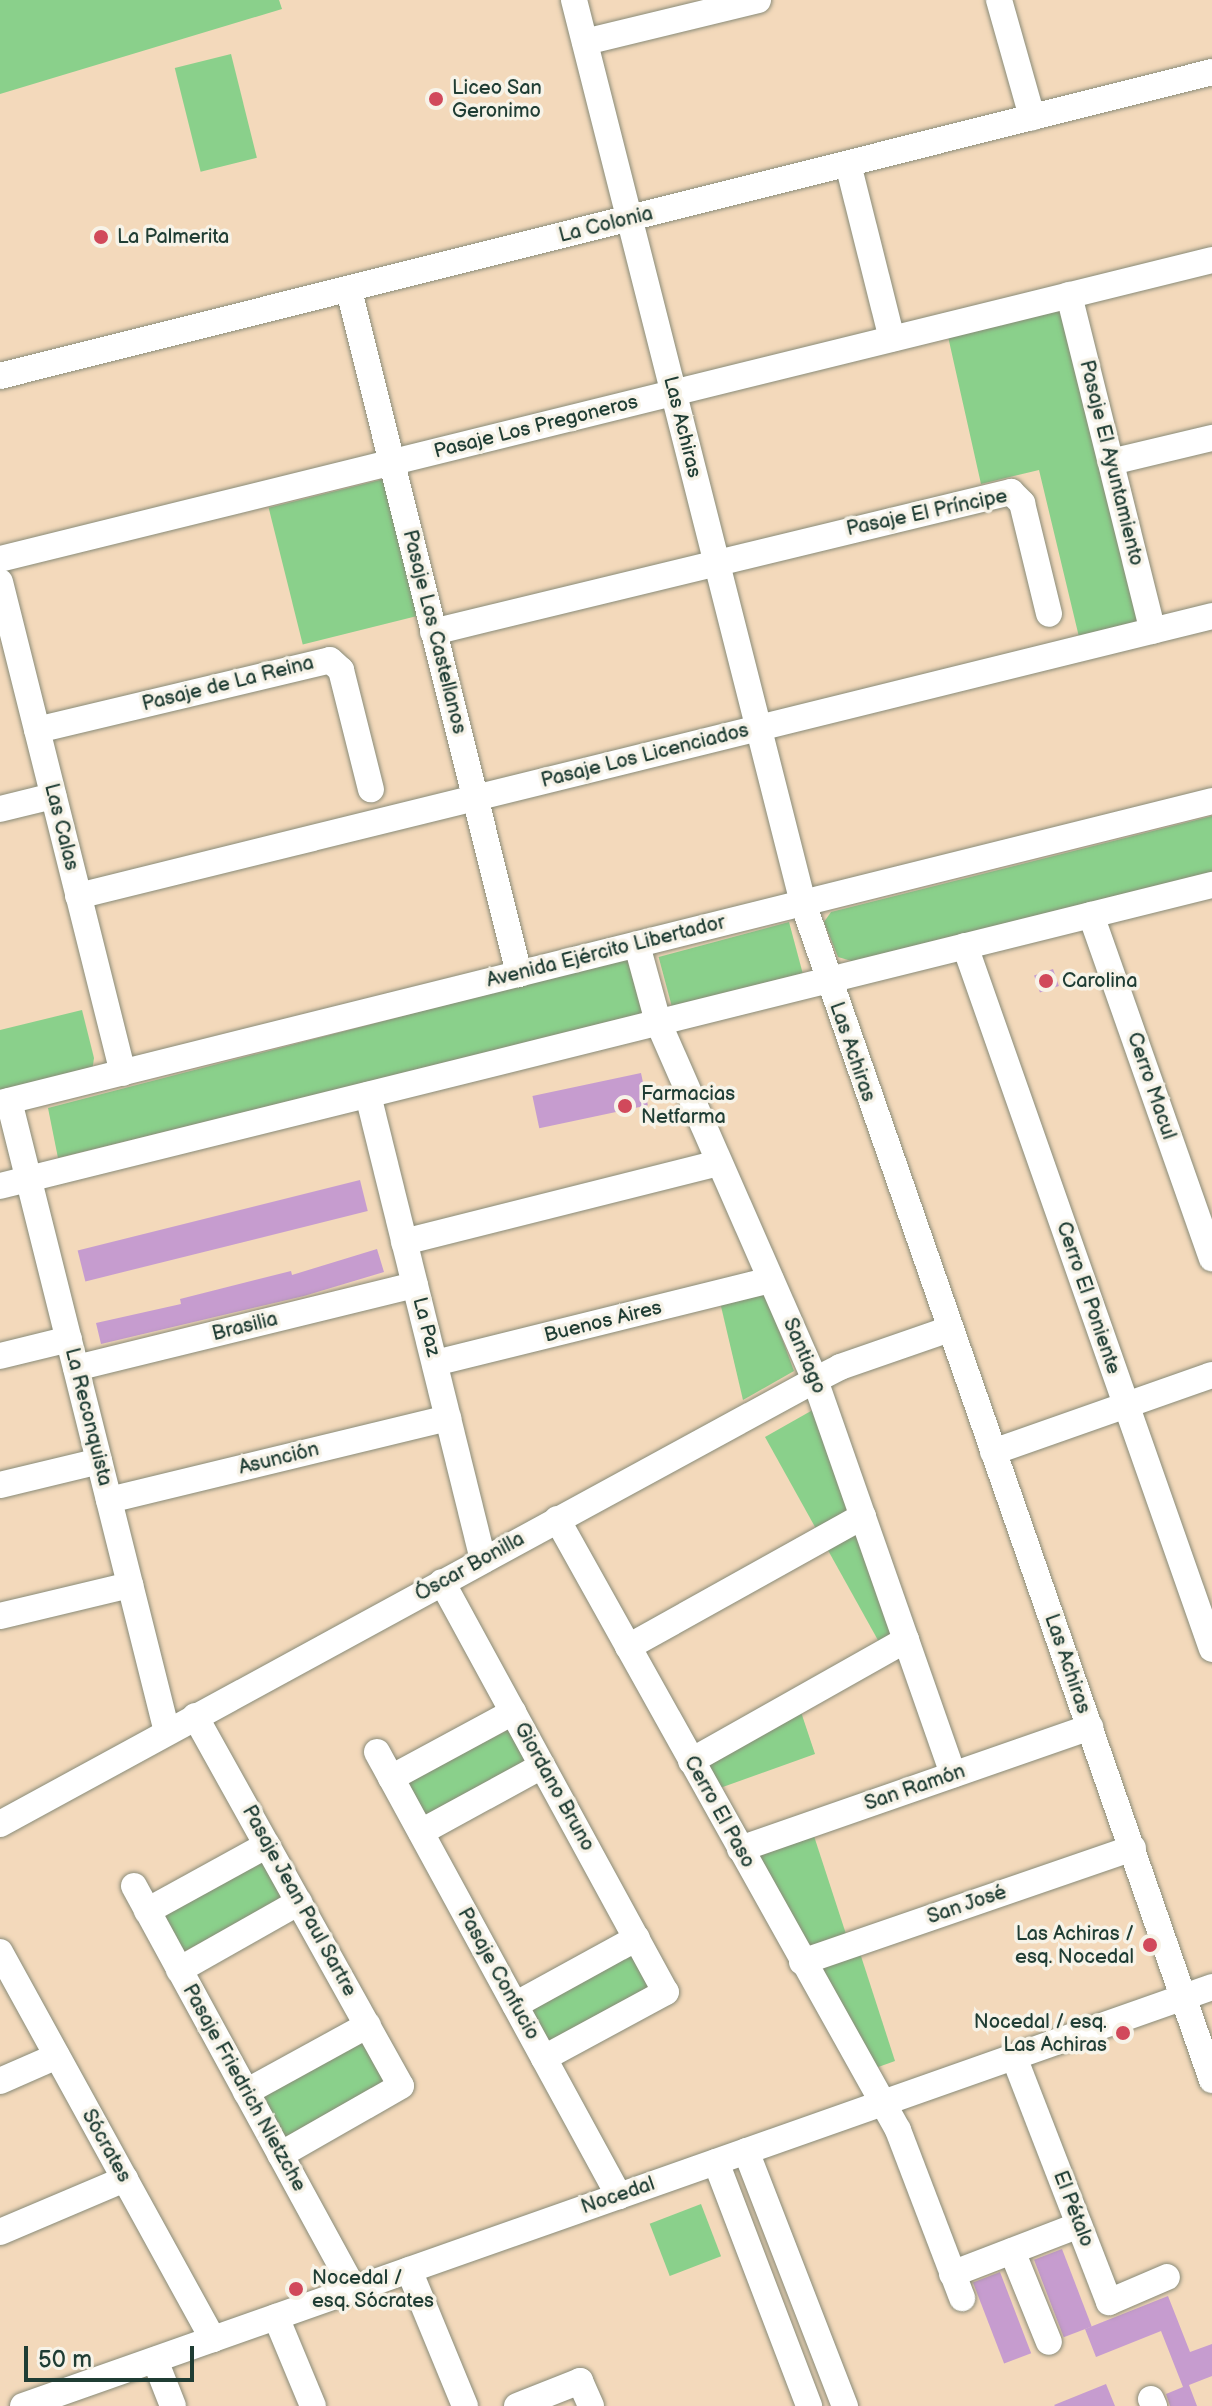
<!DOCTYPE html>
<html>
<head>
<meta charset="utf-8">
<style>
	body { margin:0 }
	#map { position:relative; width:1212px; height:2406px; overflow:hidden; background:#f3d9bb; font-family:"Balsamiq Sans",sans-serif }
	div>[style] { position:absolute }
	.green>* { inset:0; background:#8ad08b; transform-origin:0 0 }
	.building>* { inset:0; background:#c69ccf; transform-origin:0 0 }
	.roads { filter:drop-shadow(0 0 2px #898b78) drop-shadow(0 0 2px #898b78) }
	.minor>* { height:26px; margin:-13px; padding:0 13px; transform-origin:13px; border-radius:13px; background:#fff }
	.dots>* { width:22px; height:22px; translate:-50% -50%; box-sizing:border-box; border:4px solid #f7f3e8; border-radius:50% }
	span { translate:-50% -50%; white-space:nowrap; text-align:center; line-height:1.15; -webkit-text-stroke:7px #f7f3e8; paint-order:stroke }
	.poi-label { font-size:20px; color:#1f3d34 }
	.left { translate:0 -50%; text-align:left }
	.right { translate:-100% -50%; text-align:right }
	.street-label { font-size:20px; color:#1f3d34 }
	.scale { position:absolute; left:24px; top:2346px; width:170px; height:36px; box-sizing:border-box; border:4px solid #1f3d34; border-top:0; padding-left:10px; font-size:24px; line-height:28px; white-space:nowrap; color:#1f3d34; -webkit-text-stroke:6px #f7f3e8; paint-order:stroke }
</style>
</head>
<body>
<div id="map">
	<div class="green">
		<div style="clip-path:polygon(0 0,279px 0,282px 9px,0 94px)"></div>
		<div style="left:231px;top:54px;width:107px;height:58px;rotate:76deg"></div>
		<div style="clip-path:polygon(1067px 302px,1143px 620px,1079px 637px,1039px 470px,981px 484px,947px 332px)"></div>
		<div style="left:388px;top:478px;width:141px;height:123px;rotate:76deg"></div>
		<div style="clip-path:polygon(1212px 816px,1212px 873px,855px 962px,838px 957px,824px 922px,831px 912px)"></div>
		<div style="left:789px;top:922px;width:53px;height:135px;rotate:75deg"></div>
		<div style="clip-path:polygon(627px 958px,643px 1015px,58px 1158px,48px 1108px)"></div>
		<div style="clip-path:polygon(82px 1010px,94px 1058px,92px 1072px,0 1096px,0 1030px)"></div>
		<div style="clip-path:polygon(764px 1290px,794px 1371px,743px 1400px,720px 1302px)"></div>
		<div style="clip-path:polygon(818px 1407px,896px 1633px,879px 1642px,765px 1437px)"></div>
		<div style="clip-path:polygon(801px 1712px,815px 1754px,720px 1788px,705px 1762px)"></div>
		<div style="clip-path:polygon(512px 1728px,529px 1756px,525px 1767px,428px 1819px,406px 1788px,408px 1781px)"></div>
		<div style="clip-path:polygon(813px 1833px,846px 1934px,808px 1949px,755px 1853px)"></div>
		<div style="left:263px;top:1854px;width:51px;height:123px;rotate:63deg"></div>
		<div style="left:635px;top:1949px;width:41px;height:122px;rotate:59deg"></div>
		<div style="clip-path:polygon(860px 1953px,895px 2061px,870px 2070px,818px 1969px)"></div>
		<div style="clip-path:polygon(359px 2039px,369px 2041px,392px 2084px,284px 2146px,260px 2103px,265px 2092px)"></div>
		<div style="left:701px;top:2204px;width:56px;height:55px;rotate:69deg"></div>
	</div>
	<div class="building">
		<div style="left:1053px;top:969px;width:18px;height:20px;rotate:71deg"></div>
		<div style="left:641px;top:1073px;width:33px;height:111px;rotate:78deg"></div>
		<div style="left:360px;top:1180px;width:32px;height:291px;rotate:76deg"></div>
		<div style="clip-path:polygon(377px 1249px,384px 1272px,304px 1296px,101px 1344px,96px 1323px,181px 1304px,180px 1299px,291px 1271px,292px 1275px)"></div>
		<div style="left:1062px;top:2249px;width:83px;height:30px;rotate:69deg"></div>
		<div style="left:1000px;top:2272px;width:87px;height:29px;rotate:69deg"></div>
		<div style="clip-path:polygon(1168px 2296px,1190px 2352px,1212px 2344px,1212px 2376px,1189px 2385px,1197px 2406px,1170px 2406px,1166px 2394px,1183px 2387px,1161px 2331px,1096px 2357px,1085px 2329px)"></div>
		<div style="clip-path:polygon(1106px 2384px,1115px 2406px,1055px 2406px,1054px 2405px)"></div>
	</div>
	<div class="roads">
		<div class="minor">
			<div style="left:574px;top:0;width:932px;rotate:75.77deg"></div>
			<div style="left:803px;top:903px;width:1246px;rotate:70.84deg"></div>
			<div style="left:999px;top:0;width:122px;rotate:74.2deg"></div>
			<div style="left:585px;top:42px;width:178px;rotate:-13.6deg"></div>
			<div style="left:848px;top:164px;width:180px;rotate:75.9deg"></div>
			<div style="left:349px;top:290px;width:705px;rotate:76.04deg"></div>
			<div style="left:1069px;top:295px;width:346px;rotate:76deg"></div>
			<div style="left:0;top:376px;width:1250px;rotate:-14.08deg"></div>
			<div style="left:1111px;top:462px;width:104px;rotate:-13.4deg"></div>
			<div style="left:0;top:559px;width:1248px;rotate:-13.86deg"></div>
			<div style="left:0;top:582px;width:506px;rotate:75.94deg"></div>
			<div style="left:433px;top:632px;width:595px;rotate:-13.62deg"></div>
			<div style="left:1011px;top:492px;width:16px;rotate:45deg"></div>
			<div style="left:1022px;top:503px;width:114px;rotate:76.3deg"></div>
			<div style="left:37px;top:730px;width:301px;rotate:-13.4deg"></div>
			<div style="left:330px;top:660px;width:15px;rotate:42deg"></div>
			<div style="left:341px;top:670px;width:123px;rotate:75.9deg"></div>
			<div style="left:0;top:809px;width:55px;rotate:-13.8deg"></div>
			<div style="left:78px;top:896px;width:1168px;rotate:-13.87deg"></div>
			<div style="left:1091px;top:915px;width:364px;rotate:70.6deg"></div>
			<div style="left:637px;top:945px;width:80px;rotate:74.7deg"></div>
			<div style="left:658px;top:1022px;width:391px;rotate:66.3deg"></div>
			<div style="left:815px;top:1380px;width:418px;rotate:70.7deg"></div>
			<div style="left:965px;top:946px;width:745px;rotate:70.64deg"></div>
			<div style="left:368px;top:1095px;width:479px;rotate:76.1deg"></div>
			<div style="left:9px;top:1101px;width:650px;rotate:75.94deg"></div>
			<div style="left:0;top:1103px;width:1249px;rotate:-13.99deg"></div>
			<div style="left:0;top:1186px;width:1249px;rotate:-13.95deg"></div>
			<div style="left:404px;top:1242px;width:324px;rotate:-14.1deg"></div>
			<div style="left:0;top:1356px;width:71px;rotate:-13.8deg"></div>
			<div style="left:435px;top:1363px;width:346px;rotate:-13.9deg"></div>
			<div style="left:76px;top:1368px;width:349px;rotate:-13.8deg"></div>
			<div style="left:993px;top:1452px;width:232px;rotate:-19.4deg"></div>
			<div style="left:0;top:1485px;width:102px;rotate:-13.6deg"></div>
			<div style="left:109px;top:1500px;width:349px;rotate:-13.6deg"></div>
			<div style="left:557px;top:1519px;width:700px;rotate:60.83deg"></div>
			<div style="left:898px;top:2130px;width:180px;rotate:69.1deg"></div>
			<div style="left:442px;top:1582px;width:467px;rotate:61.4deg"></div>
			<div style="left:666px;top:1992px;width:139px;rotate:151.6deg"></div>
			<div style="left:0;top:1616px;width:134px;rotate:-13.4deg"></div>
			<div style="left:628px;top:1647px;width:269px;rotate:-29.1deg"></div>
			<div style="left:195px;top:1716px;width:423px;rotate:60.9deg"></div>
			<div style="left:401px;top:2086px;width:139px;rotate:150.3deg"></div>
			<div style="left:377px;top:1752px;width:506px;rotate:61.41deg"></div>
			<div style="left:691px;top:1761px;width:247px;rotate:-29.4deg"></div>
			<div style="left:391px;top:1778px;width:139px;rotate:-28.4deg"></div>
			<div style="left:0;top:1824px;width:928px;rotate:-28.58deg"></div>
			<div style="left:815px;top:1380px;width:28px;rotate:-27deg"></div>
			<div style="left:840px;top:1367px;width:116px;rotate:-19.1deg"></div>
			<div style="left:421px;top:1832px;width:138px;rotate:-28.6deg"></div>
			<div style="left:740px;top:1849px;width:371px;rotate:-19.2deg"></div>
			<div style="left:134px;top:1886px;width:459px;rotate:61.4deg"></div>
			<div style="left:147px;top:1911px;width:137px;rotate:-28.8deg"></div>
			<div style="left:0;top:1952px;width:442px;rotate:61.2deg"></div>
			<div style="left:802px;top:1962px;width:350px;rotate:-19deg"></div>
			<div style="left:179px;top:1970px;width:138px;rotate:-29.5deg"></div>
			<div style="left:515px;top:2005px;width:139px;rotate:-28.8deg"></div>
			<div style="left:1014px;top:2057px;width:263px;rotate:68.8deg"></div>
			<div style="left:1109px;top:2302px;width:63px;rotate:-23.3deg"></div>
			<div style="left:0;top:2081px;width:62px;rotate:-23.7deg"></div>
			<div style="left:246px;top:2092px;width:139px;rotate:-28.8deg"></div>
			<div style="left:746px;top:2151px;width:274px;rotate:68.8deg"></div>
			<div style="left:716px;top:2162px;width:261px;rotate:69.1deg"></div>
			<div style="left:0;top:2232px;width:136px;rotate:-23deg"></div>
			<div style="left:1012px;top:2251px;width:98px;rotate:67.9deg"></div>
			<div style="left:409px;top:2270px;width:147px;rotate:67.6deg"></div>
			<div style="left:952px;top:2274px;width:136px;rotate:-21.1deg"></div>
			<div style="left:276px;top:2317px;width:96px;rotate:67.4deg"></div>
			<div style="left:155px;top:2360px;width:49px;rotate:68.6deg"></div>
			<div style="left:1151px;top:2399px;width:8px;rotate:67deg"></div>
			<div style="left:23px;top:2406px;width:1261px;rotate:-19.41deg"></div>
			<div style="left:517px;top:2406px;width:68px;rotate:-21.6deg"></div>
			<div style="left:580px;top:2381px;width:27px;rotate:66deg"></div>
		</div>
	</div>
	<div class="dots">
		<div style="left:436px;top:99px;background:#d1495b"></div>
		<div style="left:101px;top:237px;background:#d1495b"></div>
		<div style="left:1046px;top:981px;background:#d1495b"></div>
		<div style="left:625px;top:1106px;background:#d1495b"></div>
		<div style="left:1150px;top:1945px;background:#d1495b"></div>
		<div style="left:1123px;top:2033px;background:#d1495b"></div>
		<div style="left:296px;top:2289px;background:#d1495b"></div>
	</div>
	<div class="poi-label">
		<span class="left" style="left:452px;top:100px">Liceo San<br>Geronimo</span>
		<span class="left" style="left:117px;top:237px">La Palmerita</span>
		<span class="left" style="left:1062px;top:981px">Carolina</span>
		<span class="left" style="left:641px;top:1106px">Farmacias<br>Netfarma</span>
		<span class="right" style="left:1134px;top:1946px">Las Achiras /<br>esq. Nocedal</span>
		<span class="right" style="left:1107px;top:2034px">Nocedal / esq.<br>Las Achiras</span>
		<span class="left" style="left:312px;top:2290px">Nocedal /<br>esq. Sócrates</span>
	</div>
	<div class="street-label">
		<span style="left:606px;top:225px;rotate:-14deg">La Colonia</span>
		<span style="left:536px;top:427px;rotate:-14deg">Pasaje Los Pregoneros</span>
		<span style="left:682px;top:427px;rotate:76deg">Las Achiras</span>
		<span style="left:1111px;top:463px;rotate:76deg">Pasaje El Ayuntamiento</span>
		<span style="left:927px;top:513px;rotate:-12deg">Pasaje El Príncipe</span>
		<span style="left:434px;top:632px;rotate:76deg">Pasaje Los Castellanos</span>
		<span style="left:228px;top:684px;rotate:-14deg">Pasaje de La Reina</span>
		<span style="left:645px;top:756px;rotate:-14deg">Pasaje Los Licenciados</span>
		<span style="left:61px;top:827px;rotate:76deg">Las Calas</span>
		<span style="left:606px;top:952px;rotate:-14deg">Avenida Ejército Libertador</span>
		<span style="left:852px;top:1052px;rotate:71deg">Las Achiras</span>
		<span style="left:1151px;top:1086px;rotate:71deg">Cerro Macul</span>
		<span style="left:1088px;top:1298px;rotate:71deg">Cerro El Poniente</span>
		<span style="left:603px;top:1322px;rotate:-14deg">Buenos Aires</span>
		<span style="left:245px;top:1327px;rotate:-14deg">Brasilia</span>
		<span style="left:426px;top:1327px;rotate:76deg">La Paz</span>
		<span style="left:804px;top:1356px;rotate:67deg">Santiago</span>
		<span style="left:88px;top:1417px;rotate:76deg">La Reconquista</span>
		<span style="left:279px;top:1459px;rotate:-14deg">Asunción</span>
		<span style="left:470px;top:1567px;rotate:-29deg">Óscar Bonilla</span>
		<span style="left:1067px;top:1664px;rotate:71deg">Las Achiras</span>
		<span style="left:554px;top:1787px;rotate:61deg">Giordano Bruno</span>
		<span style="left:915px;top:1788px;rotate:-19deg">San Ramón</span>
		<span style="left:719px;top:1812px;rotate:61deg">Cerro El Paso</span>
		<span style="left:299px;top:1901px;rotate:61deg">Pasaje Jean Paul Sartre</span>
		<span style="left:967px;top:1905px;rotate:-19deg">San José</span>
		<span style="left:498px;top:1974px;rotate:61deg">Pasaje Confucio</span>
		<span style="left:244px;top:2088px;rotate:61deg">Pasaje Friedrich Nietzche</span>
		<span style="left:106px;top:2146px;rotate:61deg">Sócrates</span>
		<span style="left:618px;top:2196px;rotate:-19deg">Nocedal</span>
		<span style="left:1073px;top:2209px;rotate:69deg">El Pétalo</span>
	</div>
	<div class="scale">50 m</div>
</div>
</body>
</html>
